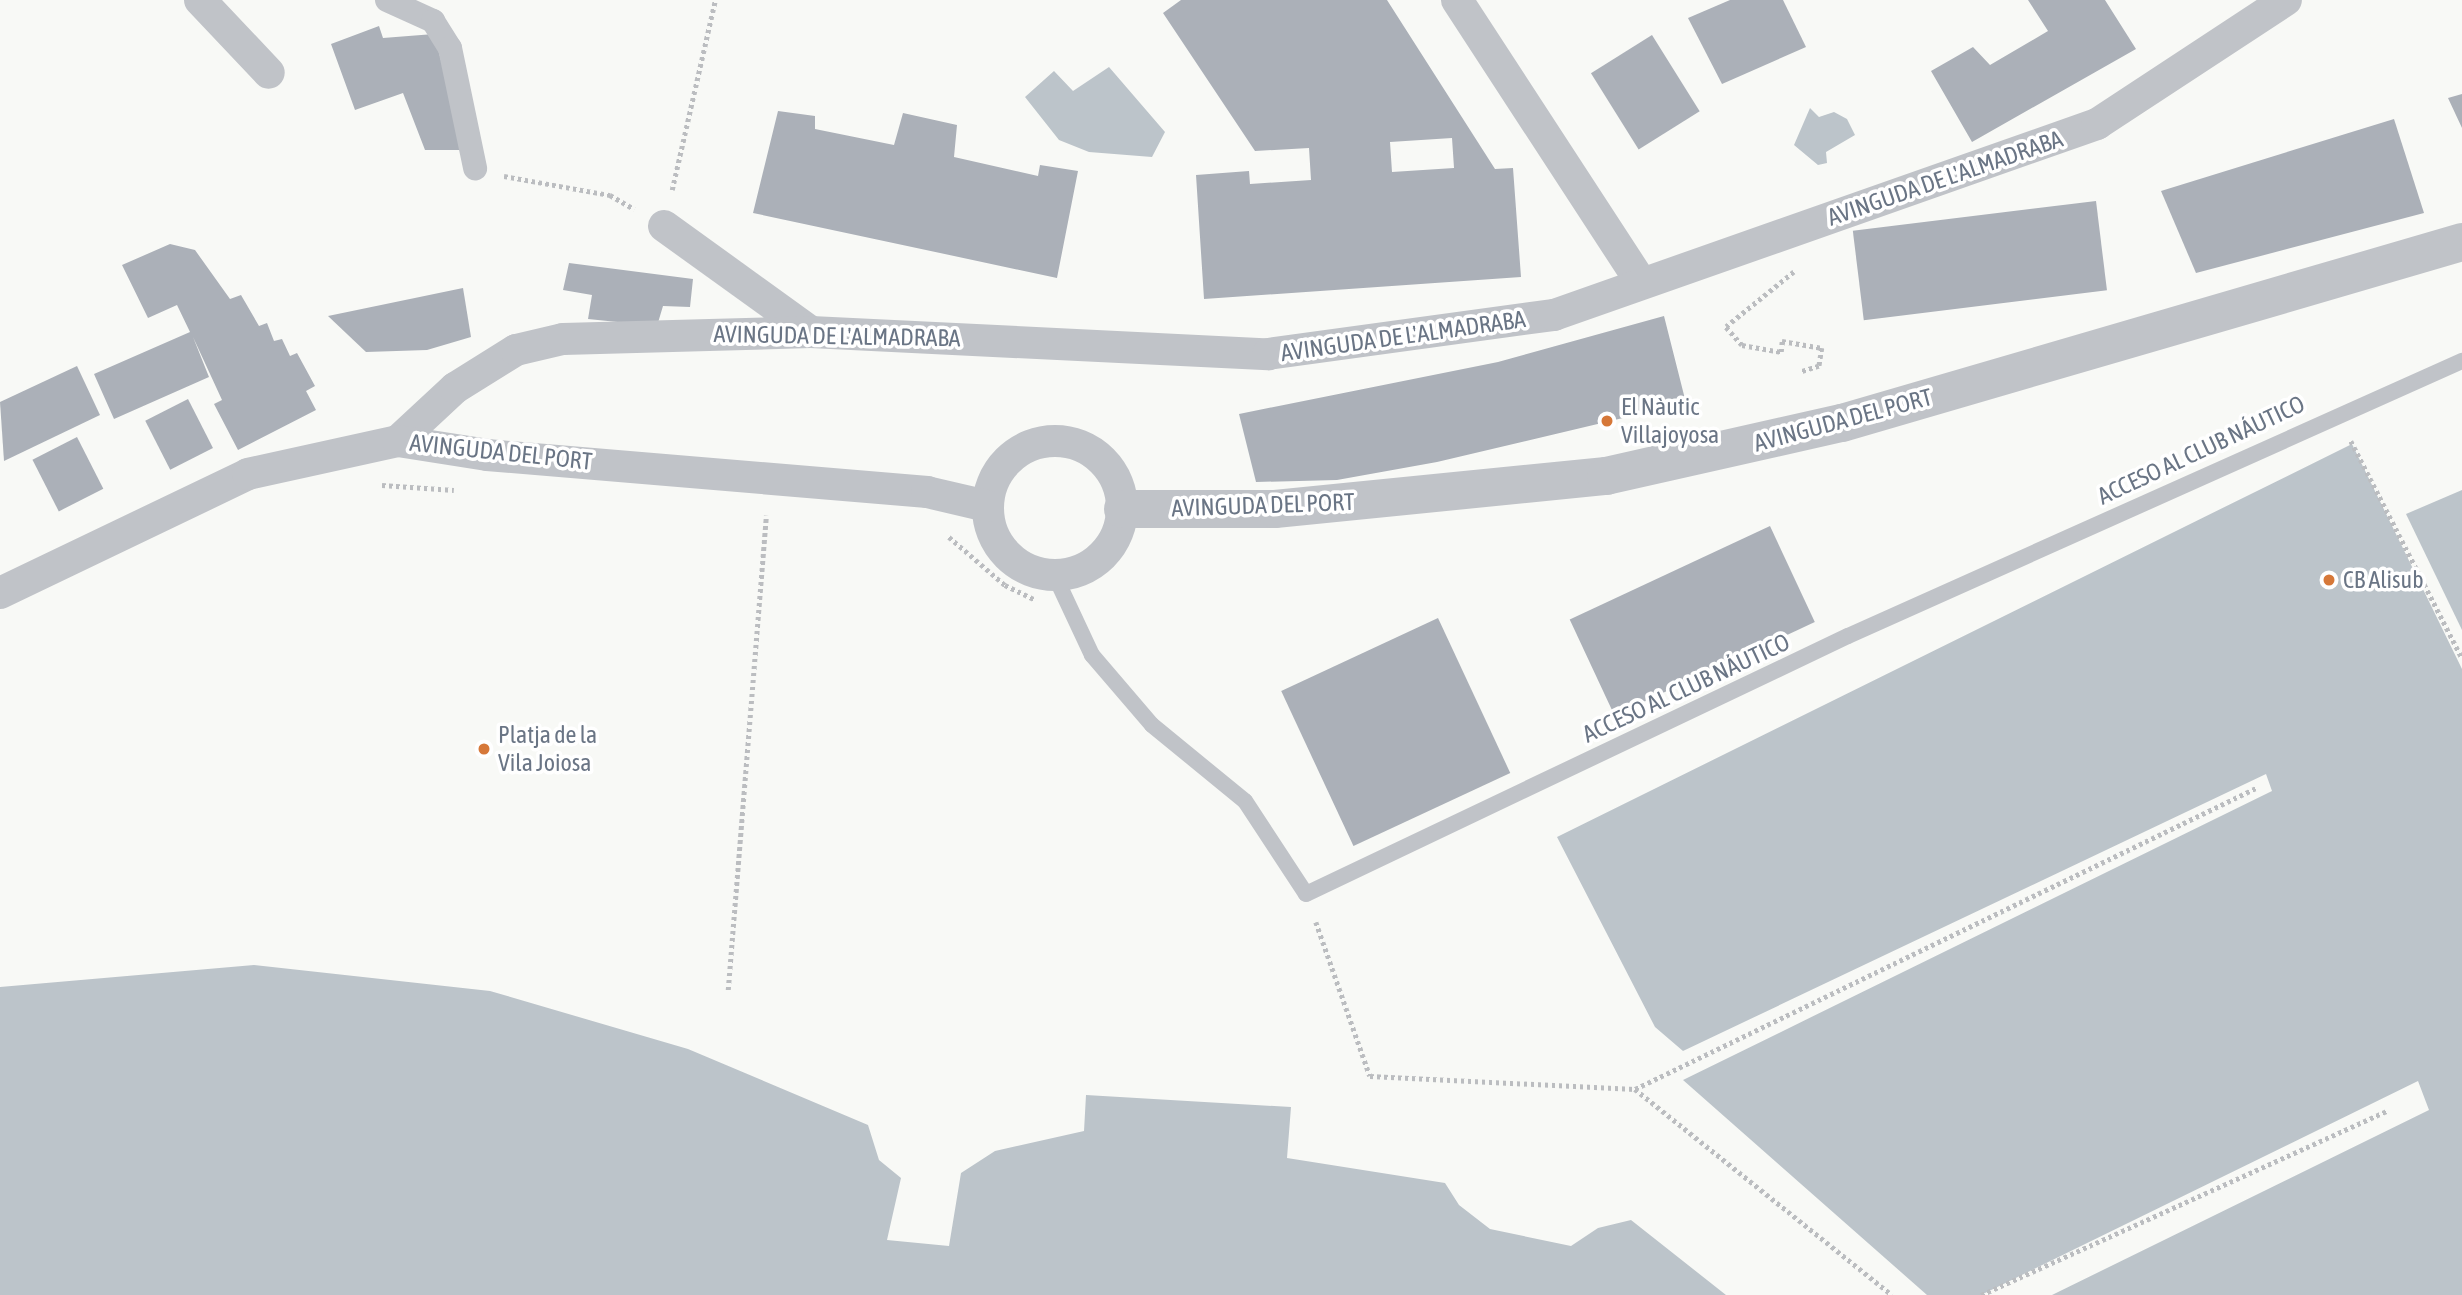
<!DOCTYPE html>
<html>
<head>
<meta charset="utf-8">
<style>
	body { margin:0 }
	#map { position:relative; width:2462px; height:1295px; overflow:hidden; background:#f8f9f6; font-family:"Asap Condensed",sans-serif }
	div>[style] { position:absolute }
	.water>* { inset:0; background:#bcc4ca }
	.building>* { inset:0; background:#abb0b8; transform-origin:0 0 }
	.path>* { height:4.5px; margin-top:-2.25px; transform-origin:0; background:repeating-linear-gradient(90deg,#bbbdc0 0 3.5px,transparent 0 7px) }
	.service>* { height:16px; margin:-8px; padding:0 8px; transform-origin:8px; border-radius:8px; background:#c0c3c8 }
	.pedestrian>* { height:24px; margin:-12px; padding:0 12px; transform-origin:12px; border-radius:12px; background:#c0c3c8 }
	.minor>* { height:32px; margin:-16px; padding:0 16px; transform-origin:16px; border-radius:16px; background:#c0c3c8 }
	.minor>.ring { margin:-16px; padding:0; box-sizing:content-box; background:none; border:32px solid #c0c3c8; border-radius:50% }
	.tertiary>* { height:38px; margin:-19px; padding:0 19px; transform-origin:19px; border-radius:19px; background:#c0c3c8 }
	.dots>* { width:19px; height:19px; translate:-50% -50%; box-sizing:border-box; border:4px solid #fff; border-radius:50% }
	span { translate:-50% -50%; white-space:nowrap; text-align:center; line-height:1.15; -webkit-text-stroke:7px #fff; paint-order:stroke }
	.street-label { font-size:24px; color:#6a7585 }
	.poi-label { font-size:24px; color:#6a7585 }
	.left { translate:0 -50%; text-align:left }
</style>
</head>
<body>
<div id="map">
	<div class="water">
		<div style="clip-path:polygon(1109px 67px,1165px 132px,1152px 157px,1089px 152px,1059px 140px,1025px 97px,1054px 71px,1073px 91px)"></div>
		<div style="clip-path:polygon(1810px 108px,1819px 117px,1834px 112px,1847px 119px,1855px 135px,1826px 152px,1827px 163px,1818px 165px,1794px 145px)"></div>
		<div style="clip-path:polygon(2352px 444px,2462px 669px,2462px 1295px,2052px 1295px,2429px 1110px,2418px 1081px,1981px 1295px,1927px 1295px,1683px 1080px,2272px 791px,2266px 774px,1683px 1051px,1655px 1027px,1557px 837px)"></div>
		<div style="clip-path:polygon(2462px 490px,2462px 630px,2406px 514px)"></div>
		<div style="clip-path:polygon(254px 965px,490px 991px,688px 1049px,868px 1125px,879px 1160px,901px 1178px,887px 1240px,949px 1246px,961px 1173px,995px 1151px,1084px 1131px,1086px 1095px,1291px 1107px,1287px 1158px,1445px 1183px,1459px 1205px,1490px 1229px,1571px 1246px,1598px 1228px,1631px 1220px,1726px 1295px,0 1295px,0 987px)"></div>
	</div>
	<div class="building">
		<div style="clip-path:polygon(evenodd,1181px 0,1387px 0,1495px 169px,1513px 168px,1521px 277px,1204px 299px,1196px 175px,1249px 171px,1250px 184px,1311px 180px,1309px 148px,1255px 151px,1163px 13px,1181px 0,1452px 138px,1454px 168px,1392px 172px,1390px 142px,1452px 138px)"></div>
		<div style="clip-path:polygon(1730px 0,1783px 0,1806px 47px,1722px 84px,1688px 18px)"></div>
		<div style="clip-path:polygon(2028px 0,2105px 0,2136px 49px,1972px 142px,1931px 71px,1973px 47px,1990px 65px,2048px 31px)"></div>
		<div style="clip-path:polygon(379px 26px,383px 38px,434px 34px,465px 150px,425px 150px,403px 93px,355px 110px,331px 44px)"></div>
		<div style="left:1652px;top:35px;width:90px;height:72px;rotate:58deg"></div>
		<div style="clip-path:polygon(2462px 94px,2462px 128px,2448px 98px)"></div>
		<div style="clip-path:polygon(778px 111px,815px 116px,815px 129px,894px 145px,903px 113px,957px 125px,954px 157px,1038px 176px,1040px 165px,1078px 171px,1057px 278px,753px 213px)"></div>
		<div style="clip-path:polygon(2394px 119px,2424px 213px,2196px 273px,2161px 191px)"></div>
		<div style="left:2096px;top:201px;width:90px;height:245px;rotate:83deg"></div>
		<div style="clip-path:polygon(170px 244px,195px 250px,230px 299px,241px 295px,259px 326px,267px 323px,274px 341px,282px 339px,290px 356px,297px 353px,315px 386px,306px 391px,316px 410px,238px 450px,214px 404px,222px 400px,193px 337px,209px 377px,114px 419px,94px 374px,190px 332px,177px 305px,148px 318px,122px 265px)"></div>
		<div style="clip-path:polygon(569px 263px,693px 279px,690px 307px,663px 306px,657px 326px,588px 319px,592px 295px,563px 290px)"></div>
		<div style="clip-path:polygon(463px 288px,471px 337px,427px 350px,366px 352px,328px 316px)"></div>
		<div style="clip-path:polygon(1664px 316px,1686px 403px,1437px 462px,1337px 480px,1256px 482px,1239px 414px,1498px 362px)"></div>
		<div style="clip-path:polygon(77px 366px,100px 415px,4px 461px,0 402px)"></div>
		<div style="left:188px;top:399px;width:55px;height:48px;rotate:63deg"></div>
		<div style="left:77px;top:437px;width:58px;height:50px;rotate:63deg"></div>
		<div style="left:1770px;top:526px;width:106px;height:221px;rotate:65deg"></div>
		<div style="left:1438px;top:618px;width:171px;height:173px;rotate:65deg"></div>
	</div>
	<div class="path">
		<div style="left:504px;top:176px;width:108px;rotate:10.2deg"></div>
		<div style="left:610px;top:195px;width:28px;rotate:30deg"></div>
		<div style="left:672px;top:190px;width:195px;rotate:-77.2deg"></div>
		<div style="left:1794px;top:272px;width:87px;rotate:141deg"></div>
		<div style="left:1726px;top:327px;width:24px;rotate:48deg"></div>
		<div style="left:1742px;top:345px;width:40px;rotate:10deg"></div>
		<div style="left:1781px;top:352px;width:11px;rotate:-85deg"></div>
		<div style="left:1782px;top:341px;width:41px;rotate:9.9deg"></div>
		<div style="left:1822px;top:348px;width:18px;rotate:99deg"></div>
		<div style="left:1819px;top:366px;width:19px;rotate:162deg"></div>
		<div style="left:2351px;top:441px;width:244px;rotate:62.9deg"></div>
		<div style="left:382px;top:485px;width:72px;rotate:4deg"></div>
		<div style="left:949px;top:537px;width:74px;rotate:40.6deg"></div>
		<div style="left:1005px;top:585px;width:32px;rotate:26deg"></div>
		<div style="left:1316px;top:922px;width:163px;rotate:70.7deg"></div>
		<div style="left:1370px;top:1076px;width:265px;rotate:2.8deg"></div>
		<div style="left:1635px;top:1089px;width:690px;rotate:-25.86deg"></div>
		<div style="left:728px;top:990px;width:476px;rotate:-85.4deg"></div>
		<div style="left:1635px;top:1089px;width:329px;rotate:38.7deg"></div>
		<div style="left:1981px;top:1295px;width:446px;rotate:-24.4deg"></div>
	</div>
	<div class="service">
		<div style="left:1055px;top:576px;width:87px;rotate:64.9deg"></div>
		<div style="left:1092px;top:655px;width:92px;rotate:49.4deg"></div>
		<div style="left:1152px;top:725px;width:120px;rotate:39.3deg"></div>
		<div style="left:1245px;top:801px;width:111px;rotate:56.7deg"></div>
		<div style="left:1306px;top:894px;width:600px;rotate:-25.46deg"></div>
		<div style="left:1848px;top:636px;width:673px;rotate:-24.13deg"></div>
	</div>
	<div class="pedestrian">
		<div style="left:387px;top:0;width:51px;rotate:24.5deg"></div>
		<div style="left:433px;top:21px;width:32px;rotate:58deg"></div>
		<div style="left:450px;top:48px;width:123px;rotate:78.2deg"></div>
	</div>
	<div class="minor">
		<div style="left:200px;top:0;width:100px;rotate:46.6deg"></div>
		<div style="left:1457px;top:0;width:335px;rotate:56.9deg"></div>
		<div style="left:664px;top:226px;width:181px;rotate:35.8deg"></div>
		<div style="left:398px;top:441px;width:78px;rotate:-42.9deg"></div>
		<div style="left:455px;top:388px;width:72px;rotate:-31.9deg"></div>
		<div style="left:516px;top:350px;width:48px;rotate:-13.2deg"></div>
		<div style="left:563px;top:339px;width:248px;rotate:-1.6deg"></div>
		<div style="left:811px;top:332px;width:458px;rotate:2.8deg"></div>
		<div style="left:1268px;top:354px;width:289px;rotate:-7.8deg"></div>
		<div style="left:1554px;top:315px;width:576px;rotate:-19.38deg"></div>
		<div style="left:2097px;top:124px;width:226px;rotate:-33.3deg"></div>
		<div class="ring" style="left:988px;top:441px;width:102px;height:102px"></div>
		<div style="left:0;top:593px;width:275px;rotate:-25.6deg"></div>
		<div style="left:248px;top:474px;width:154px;rotate:-12.4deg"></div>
		<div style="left:398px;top:441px;width:90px;rotate:8.9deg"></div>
		<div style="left:487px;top:455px;width:442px;rotate:4.8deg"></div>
		<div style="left:927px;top:492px;width:62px;rotate:13.1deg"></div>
	</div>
	<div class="tertiary">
		<div style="left:1123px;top:509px;width:152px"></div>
		<div style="left:1275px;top:509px;width:333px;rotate:-5.7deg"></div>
		<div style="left:1606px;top:476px;width:242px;rotate:-12.7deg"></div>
		<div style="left:1842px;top:423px;width:646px;rotate:-16.27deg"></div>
	</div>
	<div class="dots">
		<div style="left:1607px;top:421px;background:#d67839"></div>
		<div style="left:2329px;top:580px;background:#d67839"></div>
		<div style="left:484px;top:749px;background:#d67839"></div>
	</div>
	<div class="street-label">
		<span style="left:1945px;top:178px;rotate:-19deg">AVINGUDA DE L'ALMADRABA</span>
		<span style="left:837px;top:336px;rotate:1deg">AVINGUDA DE L'ALMADRABA</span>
		<span style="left:1403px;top:336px;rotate:-8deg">AVINGUDA DE L'ALMADRABA</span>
		<span style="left:1843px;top:420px;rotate:-15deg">AVINGUDA DEL PORT</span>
		<span style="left:2201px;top:450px;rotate:-25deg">ACCESO AL CLUB NÁUTICO</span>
		<span style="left:501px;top:452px;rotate:6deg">AVINGUDA DEL PORT</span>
		<span style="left:1263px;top:505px;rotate:-2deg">AVINGUDA DEL PORT</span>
		<span style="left:1686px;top:688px;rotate:-25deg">ACCESO AL CLUB NÁUTICO</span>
	</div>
	<div class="poi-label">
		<span class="left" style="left:1621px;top:421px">El Nàutic<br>Villajoyosa</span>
		<span class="left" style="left:2343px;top:580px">CB Alisub</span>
		<span class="left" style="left:498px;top:749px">Platja de la<br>Vila Joiosa</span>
	</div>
</div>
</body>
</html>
